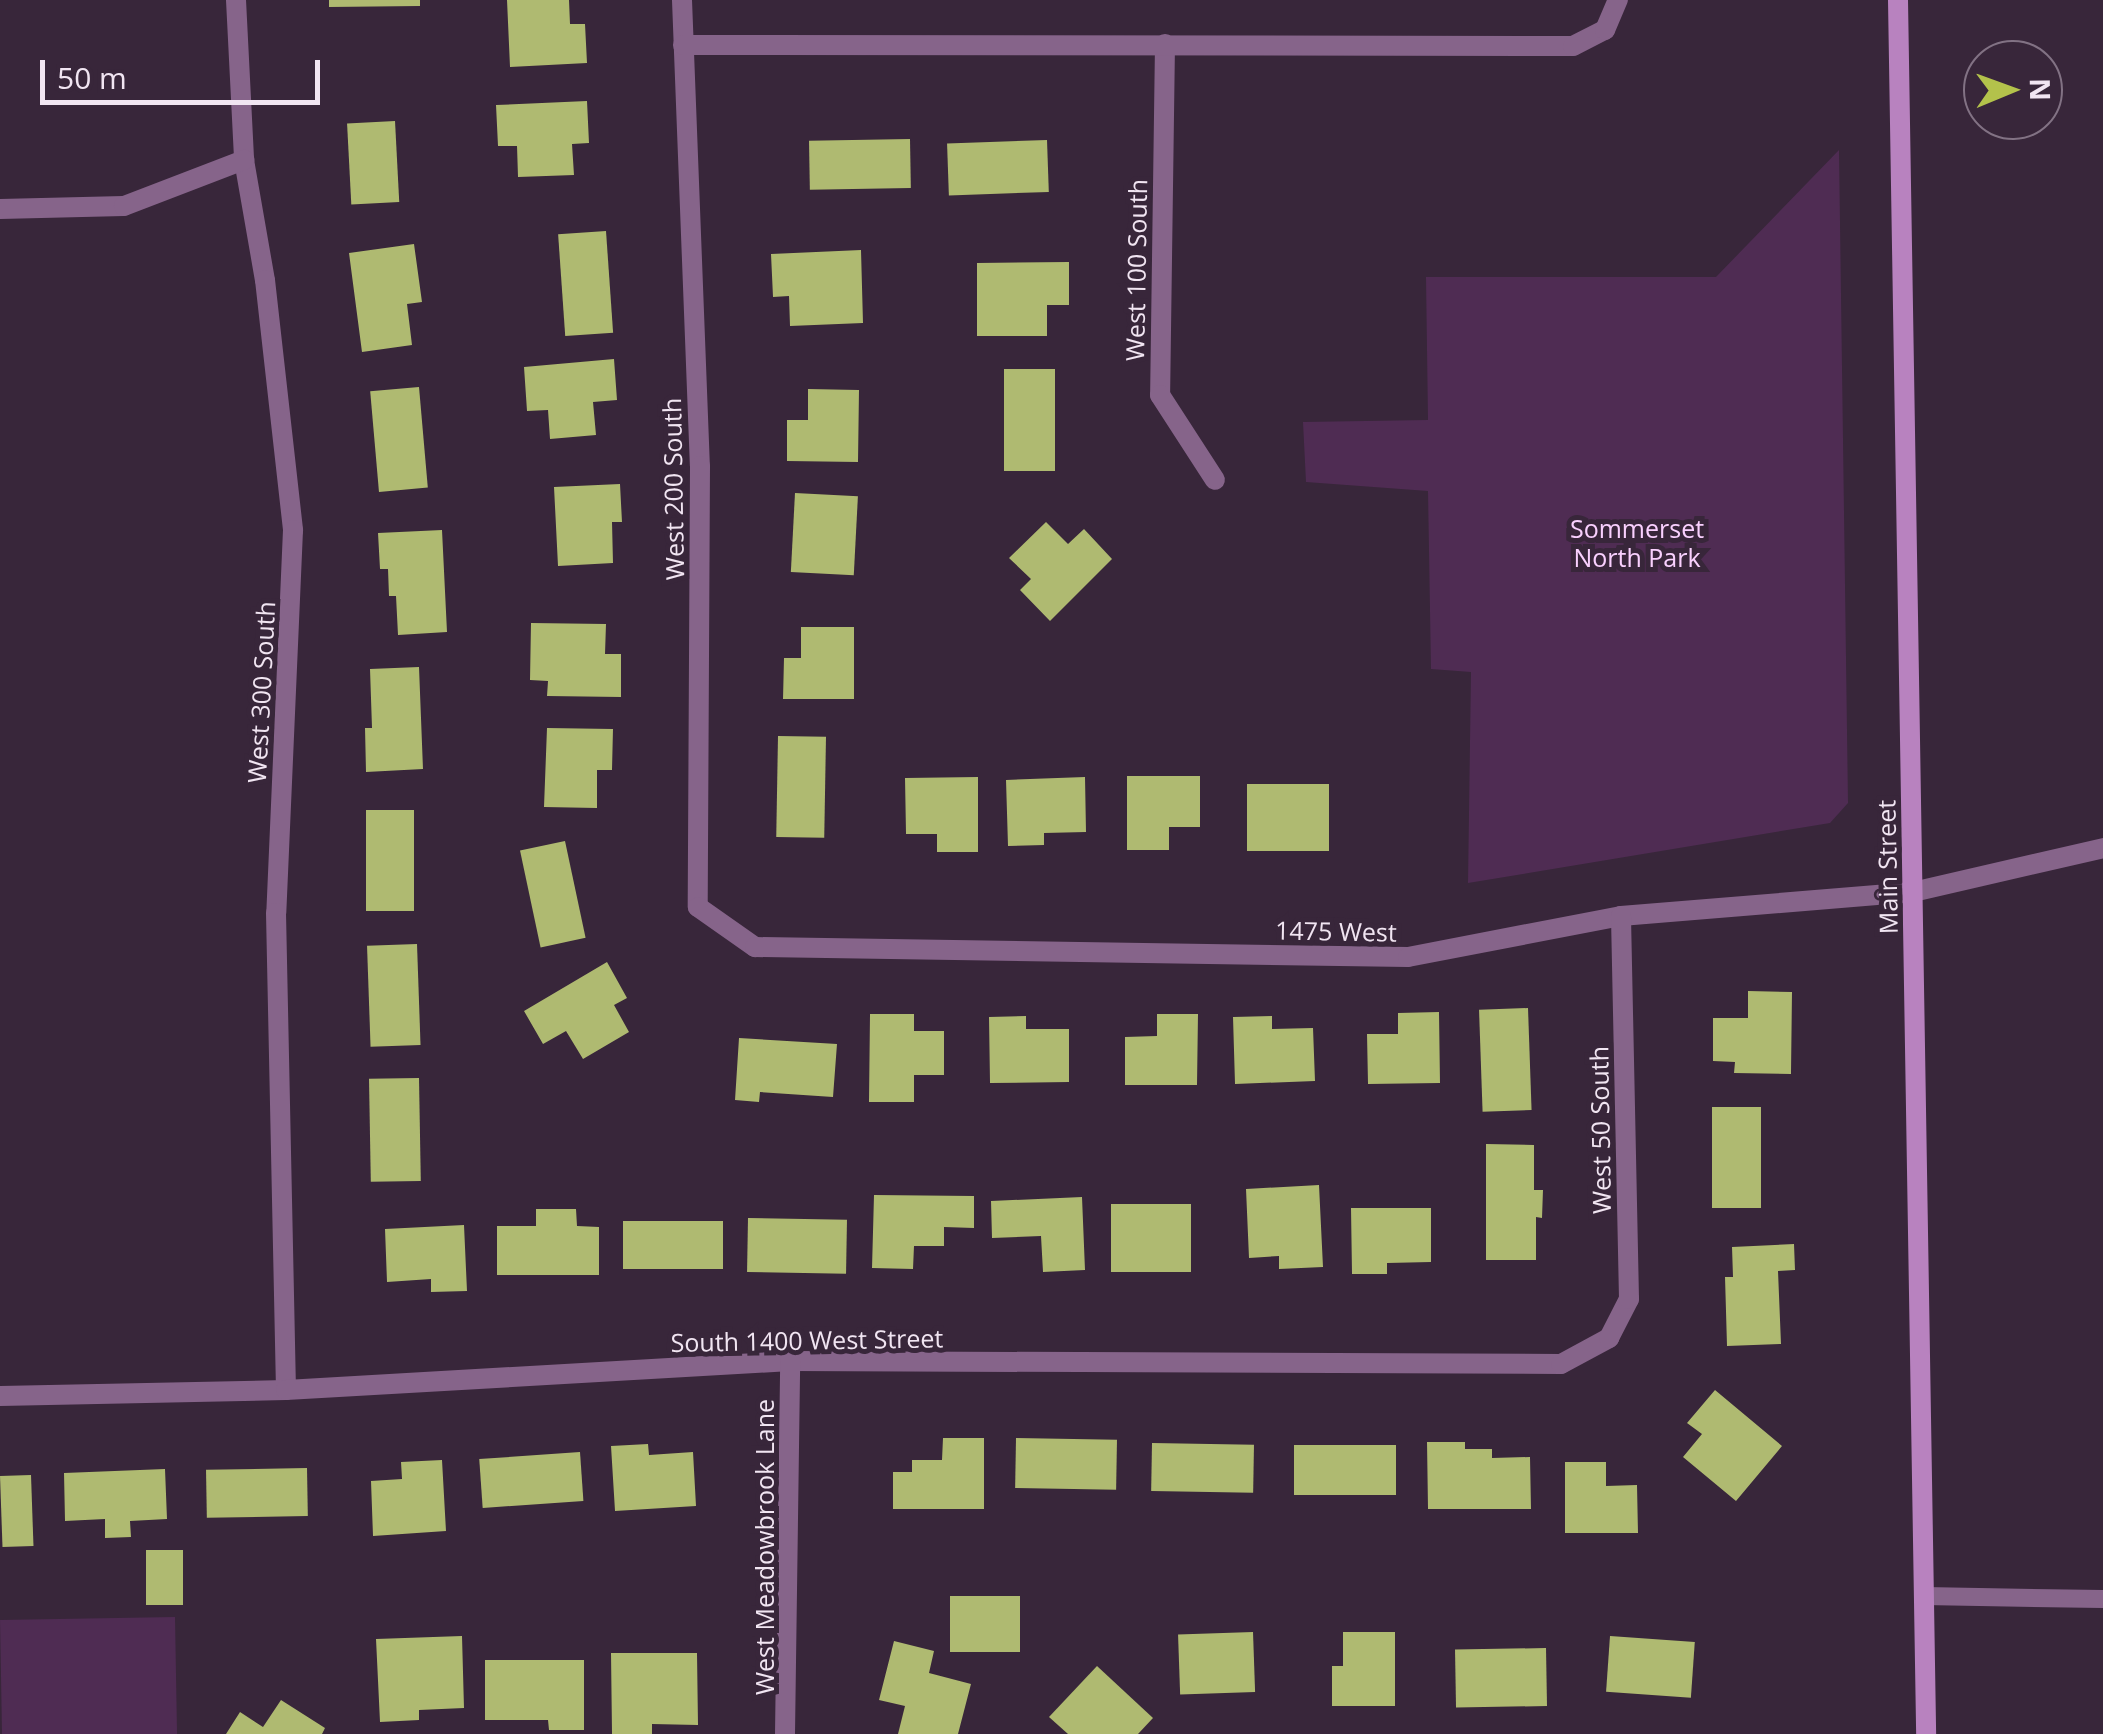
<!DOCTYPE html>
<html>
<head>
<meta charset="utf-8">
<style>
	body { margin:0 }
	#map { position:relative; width:2103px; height:1734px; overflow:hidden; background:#38263a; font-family:"Open Sans",sans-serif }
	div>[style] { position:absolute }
	.green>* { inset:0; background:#4f2c53; transform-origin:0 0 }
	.building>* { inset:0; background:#afba71; transform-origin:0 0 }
	.service>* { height:18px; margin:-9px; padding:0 9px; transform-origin:9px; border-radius:9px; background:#86648a }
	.minor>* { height:20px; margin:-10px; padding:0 10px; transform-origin:10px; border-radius:10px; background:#86648a }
	.secondary>* { height:20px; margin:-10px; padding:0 10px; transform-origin:10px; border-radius:10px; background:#b882bf }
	span { translate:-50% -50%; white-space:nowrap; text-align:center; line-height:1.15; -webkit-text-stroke:10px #38263a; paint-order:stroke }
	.street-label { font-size:25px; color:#f1e5f2 }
	.park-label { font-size:25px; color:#f9d0fe }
	.north { position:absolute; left:1963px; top:40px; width:100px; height:100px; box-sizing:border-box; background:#38263a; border:2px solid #827284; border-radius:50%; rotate:89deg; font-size:28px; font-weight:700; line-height:40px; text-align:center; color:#f1e5f2 }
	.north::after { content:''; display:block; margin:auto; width:35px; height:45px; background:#b3c24b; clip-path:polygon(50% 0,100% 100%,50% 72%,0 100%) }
	.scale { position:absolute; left:40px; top:60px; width:280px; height:45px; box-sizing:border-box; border:5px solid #f1e5f2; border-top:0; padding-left:12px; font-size:30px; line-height:35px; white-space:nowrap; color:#f1e5f2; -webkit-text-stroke:8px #38263a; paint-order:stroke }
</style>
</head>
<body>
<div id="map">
	<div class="green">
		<div style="clip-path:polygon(1839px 150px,1848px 803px,1830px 823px,1468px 883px,1471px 672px,1431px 669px,1428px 491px,1306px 482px,1303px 422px,1428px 420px,1426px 277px,1716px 277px)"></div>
		<div style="left:175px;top:1617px;width:117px;height:175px;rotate:89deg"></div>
	</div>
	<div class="building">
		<div style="clip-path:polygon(329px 0,420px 0,420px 6px,329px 7px)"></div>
		<div style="clip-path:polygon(507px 0,569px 0,570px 24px,585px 24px,587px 63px,510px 67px)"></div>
		<div style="clip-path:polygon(587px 101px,589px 143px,572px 144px,574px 175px,518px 177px,517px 146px,498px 146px,496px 105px)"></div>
		<div style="left:395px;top:121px;width:81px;height:48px;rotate:87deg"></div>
		<div style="left:910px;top:139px;width:49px;height:101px;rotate:89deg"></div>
		<div style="left:1047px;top:140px;width:52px;height:100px;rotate:88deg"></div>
		<div style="left:606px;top:231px;width:102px;height:48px;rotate:86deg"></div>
		<div style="clip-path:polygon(414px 244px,422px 302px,407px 304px,412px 345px,362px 352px,349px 253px)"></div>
		<div style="clip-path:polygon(861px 250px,863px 323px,790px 326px,789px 296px,773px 297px,771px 254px)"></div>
		<div style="clip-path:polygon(1069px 262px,1069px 305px,1047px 305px,1047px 336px,977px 336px,977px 263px)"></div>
		<div style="clip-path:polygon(614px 359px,617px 400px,593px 402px,596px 435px,550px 439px,548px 410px,527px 411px,524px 367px)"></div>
		<div style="left:1004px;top:369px;width:51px;height:102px"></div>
		<div style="left:419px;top:387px;width:101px;height:49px;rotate:85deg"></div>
		<div style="clip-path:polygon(808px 389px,859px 390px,858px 462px,787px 461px,787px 420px,808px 420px)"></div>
		<div style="clip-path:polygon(620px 484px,622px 522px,612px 522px,613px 563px,558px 566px,554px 487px)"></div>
		<div style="left:795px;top:493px;width:63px;height:79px;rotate:3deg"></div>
		<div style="clip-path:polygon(1046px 522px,1068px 544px,1084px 529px,1112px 559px,1050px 621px,1020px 590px,1031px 579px,1009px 558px)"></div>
		<div style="clip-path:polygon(442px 530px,447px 632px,398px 635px,396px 596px,389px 596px,388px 569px,380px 569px,378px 533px)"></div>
		<div style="clip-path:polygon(531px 623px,606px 624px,605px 654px,621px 654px,621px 697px,547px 696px,548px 681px,530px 680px)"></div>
		<div style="clip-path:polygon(801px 627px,854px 627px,854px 699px,783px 699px,784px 658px,801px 658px)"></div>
		<div style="clip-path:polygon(419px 667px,423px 769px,366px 772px,365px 728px,372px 728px,370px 669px)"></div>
		<div style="clip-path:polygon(547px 728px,613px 729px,612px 770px,597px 770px,597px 808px,544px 807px)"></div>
		<div style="left:778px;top:736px;width:48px;height:101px;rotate:1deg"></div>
		<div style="clip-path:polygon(1127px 776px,1200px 776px,1200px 827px,1169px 827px,1169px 850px,1127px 850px)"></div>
		<div style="clip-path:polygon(978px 777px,978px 852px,937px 852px,937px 834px,906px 834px,905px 778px)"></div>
		<div style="clip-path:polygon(1085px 777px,1086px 832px,1044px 833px,1044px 845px,1008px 846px,1006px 780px)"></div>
		<div style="left:1329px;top:784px;width:67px;height:82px;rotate:90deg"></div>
		<div style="left:366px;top:810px;width:48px;height:101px"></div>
		<div style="left:565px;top:841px;width:99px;height:46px;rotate:78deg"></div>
		<div style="left:417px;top:944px;width:101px;height:50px;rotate:88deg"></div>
		<div style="clip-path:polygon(607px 962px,627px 998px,614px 1005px,629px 1032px,583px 1059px,566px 1031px,543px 1044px,524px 1011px)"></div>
		<div style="clip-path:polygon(1748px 991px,1792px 992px,1791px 1074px,1734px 1073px,1735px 1062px,1713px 1061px,1713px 1018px,1748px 1018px)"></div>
		<div style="left:1528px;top:1008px;width:102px;height:49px;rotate:88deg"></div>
		<div style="clip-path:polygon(1439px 1012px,1440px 1083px,1368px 1084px,1367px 1034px,1398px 1034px,1398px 1013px)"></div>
		<div style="clip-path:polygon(870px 1014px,914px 1014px,914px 1031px,944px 1031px,944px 1075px,914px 1075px,914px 1102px,869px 1102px)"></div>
		<div style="clip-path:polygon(1157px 1014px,1198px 1014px,1197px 1085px,1125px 1085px,1125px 1037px,1157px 1036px)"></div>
		<div style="clip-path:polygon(1026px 1016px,1026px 1029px,1069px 1029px,1069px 1082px,990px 1083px,989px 1017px)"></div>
		<div style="clip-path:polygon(1272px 1016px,1272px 1029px,1313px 1028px,1315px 1081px,1235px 1084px,1233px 1017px)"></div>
		<div style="clip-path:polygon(739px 1038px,837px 1044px,833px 1097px,760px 1092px,759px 1102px,735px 1100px)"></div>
		<div style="left:419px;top:1078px;width:103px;height:50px;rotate:89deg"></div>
		<div style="left:1712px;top:1107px;width:49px;height:101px"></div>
		<div style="clip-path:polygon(1486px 1144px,1534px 1145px,1534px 1190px,1543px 1190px,1542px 1218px,1536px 1217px,1536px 1260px,1486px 1260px)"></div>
		<div style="clip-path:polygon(1319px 1185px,1323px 1267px,1279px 1269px,1279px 1256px,1249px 1258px,1246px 1189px)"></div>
		<div style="clip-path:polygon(874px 1195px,974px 1196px,974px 1228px,944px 1227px,944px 1246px,914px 1246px,913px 1269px,872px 1268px)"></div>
		<div style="clip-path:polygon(1082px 1197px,1085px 1270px,1043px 1272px,1041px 1236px,992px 1238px,991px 1201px)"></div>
		<div style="left:1111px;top:1204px;width:80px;height:68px"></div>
		<div style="clip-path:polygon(1351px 1208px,1431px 1208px,1431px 1262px,1387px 1263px,1387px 1274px,1352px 1274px)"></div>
		<div style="clip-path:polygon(536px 1209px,576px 1209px,577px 1226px,599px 1227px,599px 1275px,497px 1275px,497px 1226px,536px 1226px)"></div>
		<div style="left:748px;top:1218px;width:99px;height:54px;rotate:1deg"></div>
		<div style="left:623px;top:1221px;width:100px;height:48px"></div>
		<div style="clip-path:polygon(464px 1225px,467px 1291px,431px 1292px,431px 1279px,387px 1282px,385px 1229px)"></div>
		<div style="clip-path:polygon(1794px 1244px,1795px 1270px,1778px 1271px,1781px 1344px,1727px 1346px,1725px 1277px,1733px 1277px,1732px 1247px)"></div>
		<div style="clip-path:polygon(1715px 1390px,1782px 1446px,1736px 1501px,1683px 1457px,1702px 1434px,1687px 1423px)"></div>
		<div style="clip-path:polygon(943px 1438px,984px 1438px,984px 1509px,893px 1509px,893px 1472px,912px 1472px,912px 1460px,942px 1460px)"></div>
		<div style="left:1016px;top:1438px;width:101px;height:50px;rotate:1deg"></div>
		<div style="clip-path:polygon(1427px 1442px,1465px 1442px,1465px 1449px,1492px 1449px,1492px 1458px,1530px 1457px,1531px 1509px,1428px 1509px)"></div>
		<div style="left:1152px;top:1443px;width:102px;height:48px;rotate:1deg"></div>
		<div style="clip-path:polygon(648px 1444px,649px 1455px,693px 1452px,696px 1506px,615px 1511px,611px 1446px)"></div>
		<div style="left:1396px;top:1445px;width:50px;height:102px;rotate:90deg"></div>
		<div style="left:580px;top:1452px;width:49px;height:101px;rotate:86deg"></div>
		<div style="clip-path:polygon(442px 1460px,446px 1531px,373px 1536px,371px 1481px,402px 1479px,401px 1462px)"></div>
		<div style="clip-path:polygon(1565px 1462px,1606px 1462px,1606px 1486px,1637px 1485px,1638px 1533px,1565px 1533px)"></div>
		<div style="left:307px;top:1468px;width:48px;height:101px;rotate:89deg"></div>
		<div style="clip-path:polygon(165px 1469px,167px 1519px,130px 1521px,131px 1537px,105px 1538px,105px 1519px,65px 1521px,64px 1473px)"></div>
		<div style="left:31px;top:1475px;width:71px;height:31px;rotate:88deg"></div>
		<div style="left:146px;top:1550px;width:37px;height:55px"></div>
		<div style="left:950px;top:1596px;width:70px;height:56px"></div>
		<div style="left:1253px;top:1632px;width:60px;height:75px;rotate:88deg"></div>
		<div style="clip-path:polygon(1343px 1632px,1395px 1632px,1395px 1706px,1332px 1706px,1332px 1666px,1343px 1666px)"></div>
		<div style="clip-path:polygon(462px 1636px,464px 1708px,419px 1710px,419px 1720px,380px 1722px,376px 1639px)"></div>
		<div style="left:1610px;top:1636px;width:85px;height:56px;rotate:4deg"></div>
		<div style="clip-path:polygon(894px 1641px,934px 1651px,929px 1673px,971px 1684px,958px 1734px,898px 1734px,905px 1706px,879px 1700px)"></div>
		<div style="left:1546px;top:1648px;width:58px;height:91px;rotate:89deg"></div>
		<div style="clip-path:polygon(611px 1653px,697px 1653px,698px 1725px,652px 1724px,652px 1734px,612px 1734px)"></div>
		<div style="clip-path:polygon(485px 1660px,584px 1660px,584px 1730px,549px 1730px,548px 1720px,485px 1720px)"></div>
		<div style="clip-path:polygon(1097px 1666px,1153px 1718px,1138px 1734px,1068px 1734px,1049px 1717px)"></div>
		<div style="clip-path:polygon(281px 1700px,325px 1728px,322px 1734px,226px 1734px,240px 1712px,263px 1727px)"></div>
	</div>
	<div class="service">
		<div style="left:1924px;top:1596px;width:179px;rotate:1deg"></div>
	</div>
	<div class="minor">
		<div style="left:236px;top:0;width:160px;rotate:87.1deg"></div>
		<div style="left:244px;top:160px;width:122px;rotate:80.1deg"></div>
		<div style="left:265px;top:280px;width:252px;rotate:83.6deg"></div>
		<div style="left:293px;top:530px;width:383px;rotate:92.5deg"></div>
		<div style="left:276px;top:913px;width:477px;rotate:88.8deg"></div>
		<div style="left:682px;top:0;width:466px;rotate:87.8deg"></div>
		<div style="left:700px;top:466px;width:441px;rotate:90.3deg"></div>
		<div style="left:698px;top:907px;width:70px;rotate:35.1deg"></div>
		<div style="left:755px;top:947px;width:653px;rotate:0.88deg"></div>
		<div style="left:1408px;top:957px;width:217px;rotate:-10.9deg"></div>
		<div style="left:1621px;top:916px;width:293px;rotate:-4.7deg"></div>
		<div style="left:1913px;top:892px;width:195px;rotate:-13deg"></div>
		<div style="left:1165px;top:44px;width:351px;rotate:90.8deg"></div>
		<div style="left:1160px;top:395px;width:101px;rotate:57.1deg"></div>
		<div style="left:683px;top:45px;width:890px;rotate:0.06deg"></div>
		<div style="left:1573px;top:46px;width:36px;rotate:-27deg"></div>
		<div style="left:1605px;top:30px;width:33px;rotate:-67deg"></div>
		<div style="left:0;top:209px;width:124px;rotate:-1.4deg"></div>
		<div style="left:124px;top:206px;width:129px;rotate:-21deg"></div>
		<div style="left:0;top:1396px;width:286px;rotate:-1.2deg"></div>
		<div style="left:286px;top:1390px;width:505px;rotate:-3.29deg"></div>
		<div style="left:790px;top:1361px;width:771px;rotate:0.22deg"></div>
		<div style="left:1561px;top:1364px;width:55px;rotate:-28.4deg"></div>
		<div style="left:1609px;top:1338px;width:44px;rotate:-62.9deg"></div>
		<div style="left:1629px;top:1299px;width:383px;rotate:-91.2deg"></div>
		<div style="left:785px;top:1734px;width:373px;rotate:-89.2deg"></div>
	</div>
	<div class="secondary">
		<div style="left:1898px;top:0;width:1734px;rotate:89.07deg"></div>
	</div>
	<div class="street-label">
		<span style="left:1136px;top:270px;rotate:-89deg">West 100 South</span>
		<span style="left:673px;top:489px;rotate:-91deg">West 200 South</span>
		<span style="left:261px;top:692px;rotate:-87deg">West 300 South</span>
		<span style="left:1887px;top:867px;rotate:-91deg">Main Street</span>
		<span style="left:1336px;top:931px;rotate:1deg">1475 West</span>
		<span style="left:1600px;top:1130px;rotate:-91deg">West 50 South</span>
		<span style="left:807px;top:1340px;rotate:-1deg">South 1400 West Street</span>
		<span style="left:764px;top:1547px;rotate:-90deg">West Meadowbrook Lane</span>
	</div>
	<div class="park-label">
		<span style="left:1637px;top:543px">Sommerset<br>North Park</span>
	</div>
	<div class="north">N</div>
	<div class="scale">50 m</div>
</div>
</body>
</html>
